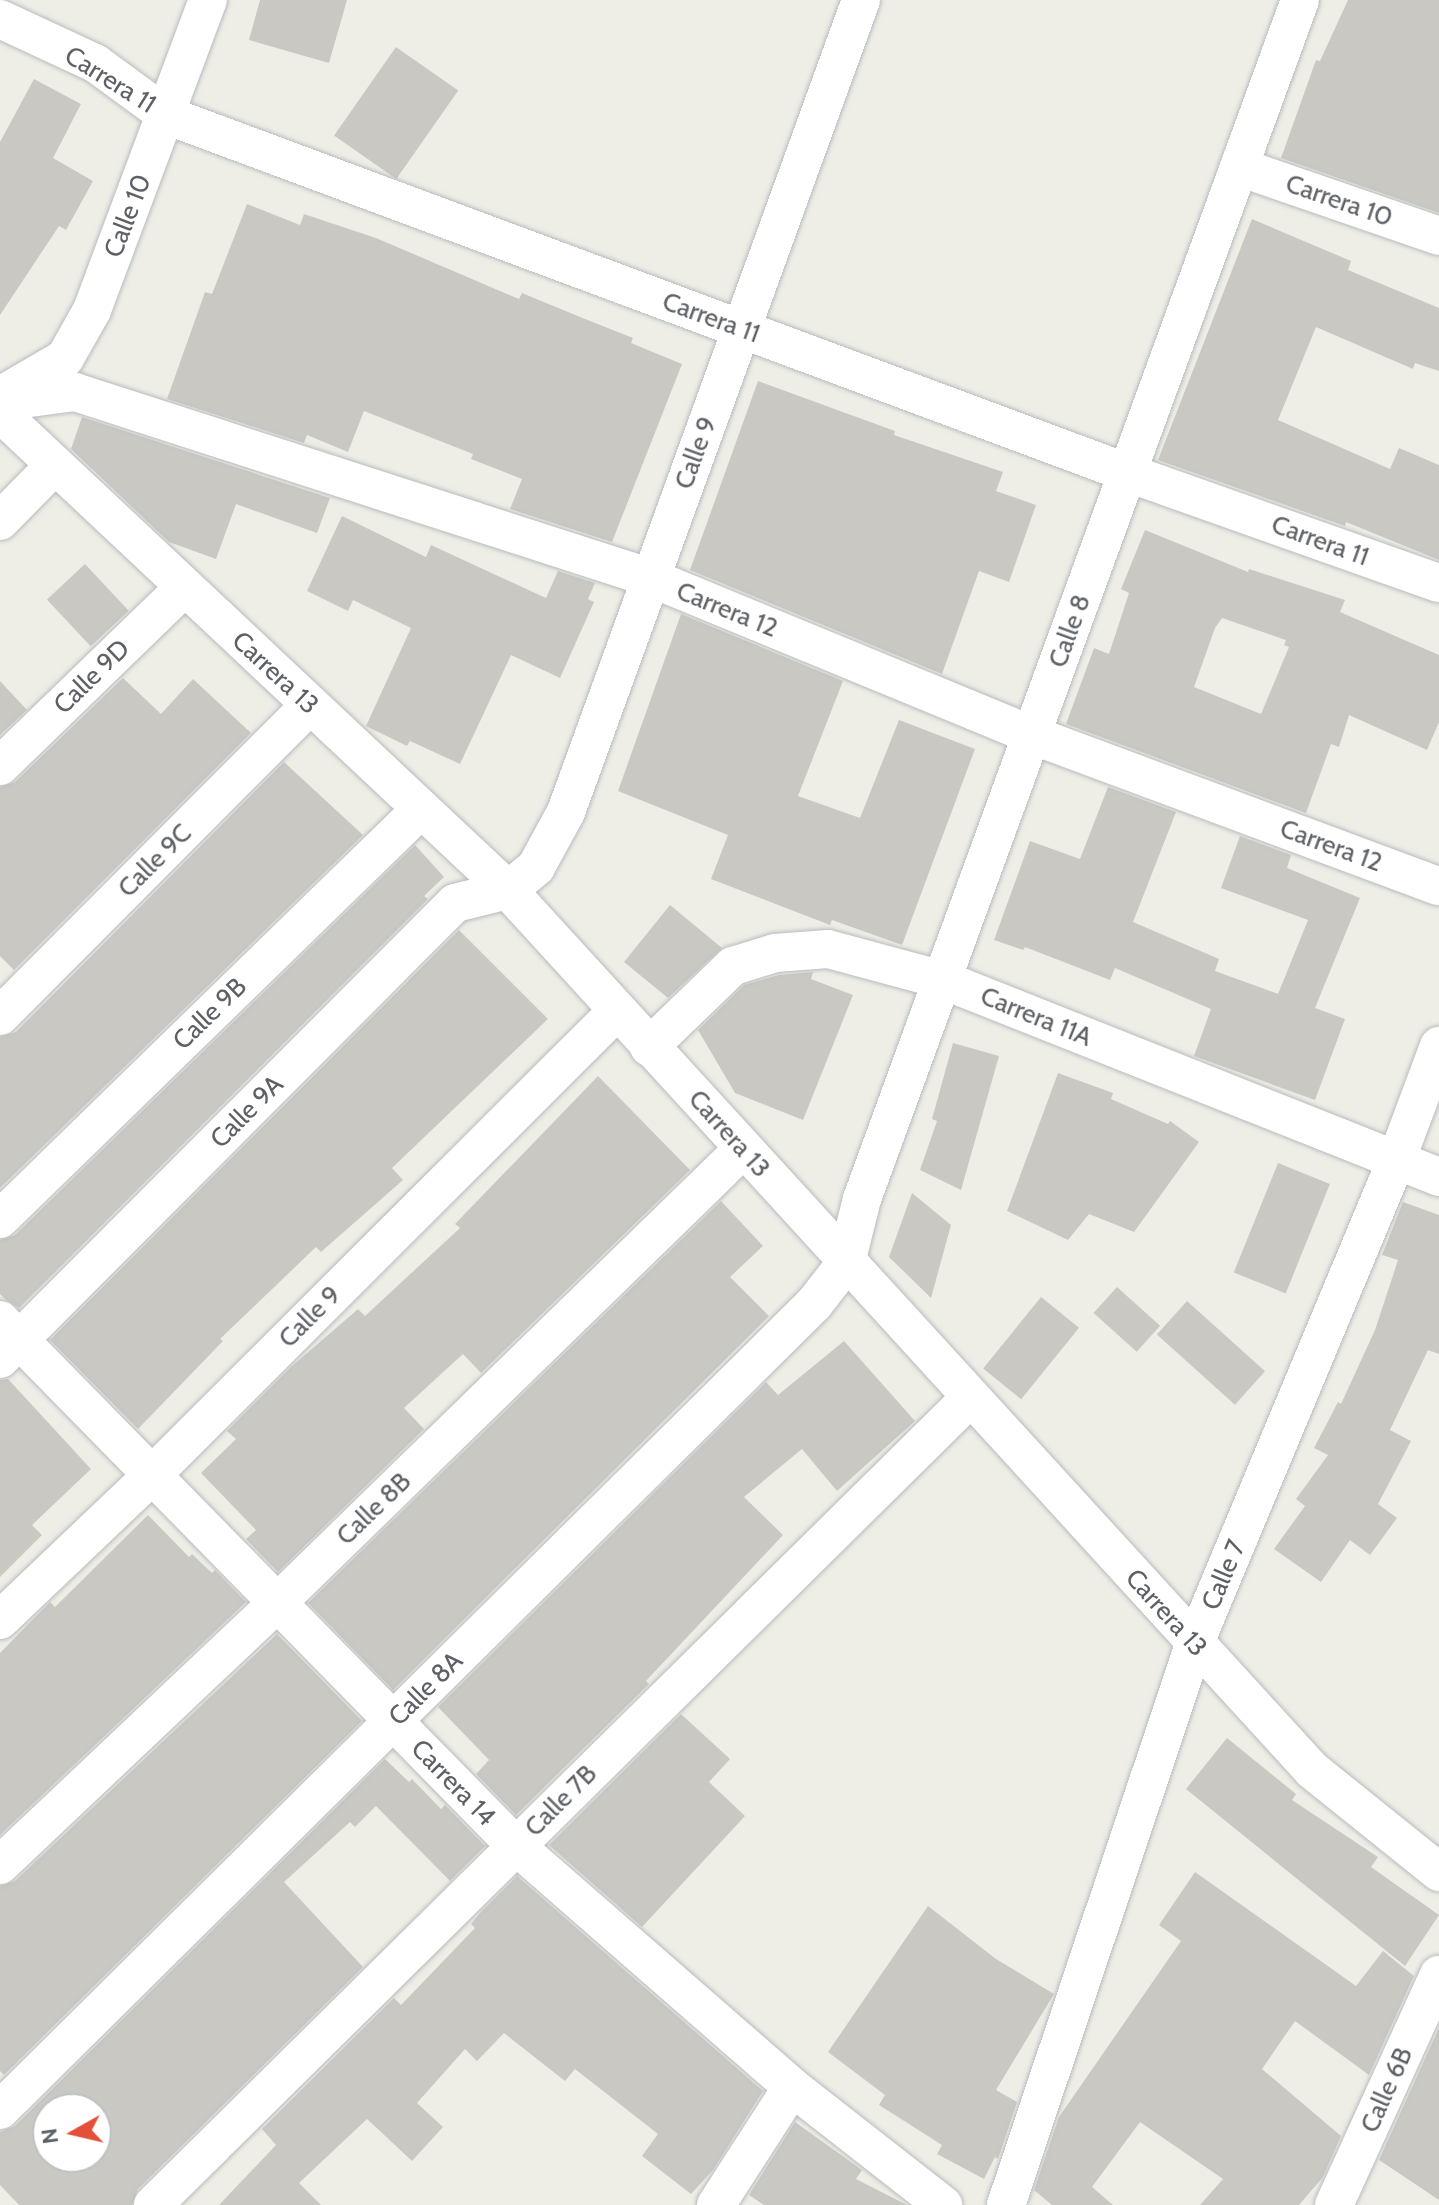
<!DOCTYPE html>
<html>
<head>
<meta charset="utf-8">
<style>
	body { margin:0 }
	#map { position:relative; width:1439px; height:2205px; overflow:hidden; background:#efeee6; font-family:Cabin,sans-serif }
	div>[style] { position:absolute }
	.building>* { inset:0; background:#cac8c3; transform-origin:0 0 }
	.roads { filter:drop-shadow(0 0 2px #b8bbbf) drop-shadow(0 0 2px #b8bbbf) }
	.minor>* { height:38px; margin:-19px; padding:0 19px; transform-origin:19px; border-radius:19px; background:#fff }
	span { translate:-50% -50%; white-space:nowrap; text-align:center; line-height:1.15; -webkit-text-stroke:7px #fff; paint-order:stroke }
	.street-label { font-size:26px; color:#5d6166 }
	.north { position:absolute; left:32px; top:2093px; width:80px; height:80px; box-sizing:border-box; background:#fff; border:2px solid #bec0c2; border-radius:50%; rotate:262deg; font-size:22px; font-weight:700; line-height:32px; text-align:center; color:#5d6166 }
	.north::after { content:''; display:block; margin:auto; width:28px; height:36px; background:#e25039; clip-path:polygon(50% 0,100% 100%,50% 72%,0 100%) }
</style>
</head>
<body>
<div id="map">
	<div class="building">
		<div style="clip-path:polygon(260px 0,347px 0,329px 63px,249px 40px)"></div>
		<div style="clip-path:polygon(1348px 0,1439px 0,1439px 213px,1281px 158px,1316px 60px,1320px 61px)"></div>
		<div style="left:396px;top:47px;width:76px;height:108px;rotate:35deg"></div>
		<div style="clip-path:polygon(34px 79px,81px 104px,53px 158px,93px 181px,66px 230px,59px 226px,0 315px,0 142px)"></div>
		<div style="clip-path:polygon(247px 204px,300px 225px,304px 214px,376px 238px,519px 299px,522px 293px,585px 319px,633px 338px,631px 343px,682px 364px,612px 542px,510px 509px,522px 479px,471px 459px,473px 454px,364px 411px,348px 452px,307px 435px,304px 443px,167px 399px,205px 292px,212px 294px)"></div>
		<div style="clip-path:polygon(1252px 219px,1351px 261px,1348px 270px,1439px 308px,1439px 371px,1415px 363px,1413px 369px,1316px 327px,1278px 420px,1390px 469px,1399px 448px,1439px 465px,1439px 560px,1346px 522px,1345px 526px,1158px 460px)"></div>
		<div style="clip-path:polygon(758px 381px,895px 431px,894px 435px,1003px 472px,996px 491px,1036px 505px,1009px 582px,979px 571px,942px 674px,690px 570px)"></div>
		<div style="clip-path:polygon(82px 417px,330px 498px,317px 533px,236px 504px,216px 559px,169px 542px,71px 449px)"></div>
		<div style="clip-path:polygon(342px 516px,426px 557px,431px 545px,546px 598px,558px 571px,595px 583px,588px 599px,594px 602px,560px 678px,511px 655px,460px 764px,410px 741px,407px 746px,366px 726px,411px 628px,353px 600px,348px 611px,307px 591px)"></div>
		<div style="clip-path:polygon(evenodd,1145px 530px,1248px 572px,1249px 569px,1345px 600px,1340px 612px,1439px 655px,1439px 722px,1427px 750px,1349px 715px,1339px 747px,1331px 744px,1306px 813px,1066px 724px,1094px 648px,1109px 654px,1129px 593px,1121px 589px,1145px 530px,1222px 618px,1286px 640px,1284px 645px,1289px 647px,1261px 714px,1194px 687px,1215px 628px,1222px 618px)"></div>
		<div style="left:85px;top:564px;width:64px;height:52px;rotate:47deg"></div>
		<div style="clip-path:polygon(681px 614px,843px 681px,798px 796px,860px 818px,899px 720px,975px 749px,902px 945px,832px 920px,830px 925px,711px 879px,728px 835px,618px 791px)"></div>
		<div style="clip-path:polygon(123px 678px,161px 714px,193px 679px,251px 733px,14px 970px,0 956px,0 787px,15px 782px)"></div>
		<div style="clip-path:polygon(0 681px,27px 710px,0 735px)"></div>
		<div style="clip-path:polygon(284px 762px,363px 835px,0 1188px,0 1037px,16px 1032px)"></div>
		<div style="clip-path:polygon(1108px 787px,1176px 812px,1133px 922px,1219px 959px,1215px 971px,1278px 994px,1308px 920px,1221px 888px,1240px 836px,1291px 855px,1287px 868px,1360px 898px,1315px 1008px,1345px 1019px,1315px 1100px,1194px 1056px,1211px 1009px,1115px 968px,1110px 980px,1025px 947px,1023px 950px,994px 940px,1030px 841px,1080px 859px)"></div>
		<div style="clip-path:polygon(415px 845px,444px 877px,424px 896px,428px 899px,19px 1308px,5px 1299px,0 1294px,0 1240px,15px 1235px)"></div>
		<div style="clip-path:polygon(670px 905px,722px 948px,668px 998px,624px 962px)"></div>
		<div style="clip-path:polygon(459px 930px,548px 1019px,392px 1168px,403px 1180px,321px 1252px,316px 1247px,220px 1339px,223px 1341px,138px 1429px,50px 1340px)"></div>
		<div style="clip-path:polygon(813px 972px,811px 979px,853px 995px,803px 1120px,735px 1093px,698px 1030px,744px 985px,779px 975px)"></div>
		<div style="clip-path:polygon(953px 1043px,999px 1056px,961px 1190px,920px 1170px,937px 1121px,932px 1119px)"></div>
		<div style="clip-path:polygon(1058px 1073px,1113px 1093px,1111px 1099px,1168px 1124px,1170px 1121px,1199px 1142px,1134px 1232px,1089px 1214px,1068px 1240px,1007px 1211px)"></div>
		<div style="clip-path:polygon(598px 1076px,690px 1170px,481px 1373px,463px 1354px,404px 1408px,424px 1429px,278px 1572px,246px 1539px,256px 1530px,201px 1473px,236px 1439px,227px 1431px,291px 1367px,358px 1309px,365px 1316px,460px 1228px,455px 1224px)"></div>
		<div style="left:1278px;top:1163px;width:56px;height:118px;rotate:22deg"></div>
		<div style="clip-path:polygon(912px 1193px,951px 1225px,931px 1298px,889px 1257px)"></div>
		<div style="clip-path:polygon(721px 1201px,763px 1246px,730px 1277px,769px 1316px,393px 1690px,308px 1603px)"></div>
		<div style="clip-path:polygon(1403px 1202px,1439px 1215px,1439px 1354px,1428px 1350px,1390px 1430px,1411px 1441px,1378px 1504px,1397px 1518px,1370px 1555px,1350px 1540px,1321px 1582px,1274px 1549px,1305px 1506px,1296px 1499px,1328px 1455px,1314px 1448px,1338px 1402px,1341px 1404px,1375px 1330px,1398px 1260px,1382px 1255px)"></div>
		<div style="left:1117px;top:1287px;width:58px;height:35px;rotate:42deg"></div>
		<div style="left:1041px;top:1297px;width:49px;height:92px;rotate:39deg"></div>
		<div style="left:1187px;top:1301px;width:105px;height:45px;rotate:42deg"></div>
		<div style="clip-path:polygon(844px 1341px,915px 1421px,837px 1491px,802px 1449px,744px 1497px,783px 1535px,646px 1681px,649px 1684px,516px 1815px,476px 1774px,489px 1760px,438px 1707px,766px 1382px,778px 1395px)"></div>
		<div style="clip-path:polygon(8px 1379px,91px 1469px,32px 1525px,42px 1535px,0 1577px,0 1380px)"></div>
		<div style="clip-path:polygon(148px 1515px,189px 1557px,192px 1554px,212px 1573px,215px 1570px,246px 1602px,0 1835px,0 1653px,50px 1602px,55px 1607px)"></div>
		<div style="clip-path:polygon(277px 1634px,362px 1721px,4px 2075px,0 2071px,0 1886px,15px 1881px)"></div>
		<div style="clip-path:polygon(681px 1714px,730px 1759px,709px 1782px,745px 1816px,642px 1927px,549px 1845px)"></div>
		<div style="clip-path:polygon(1227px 1738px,1296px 1794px,1292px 1800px,1378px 1857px,1371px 1867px,1439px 1915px,1405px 1966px,1186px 1789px)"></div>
		<div style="clip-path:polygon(evenodd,385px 1759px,409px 1782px,412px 1779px,441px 1809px,445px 1805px,485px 1846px,450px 1881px,376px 1806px,355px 1827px,350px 1822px,284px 1882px,363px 1967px,138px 2189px,132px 2205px,19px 2205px,0 2185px,0 2132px,15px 2126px,385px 1759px,48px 2109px,96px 2109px,96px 2157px,48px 2157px,48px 2109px)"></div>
		<div style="clip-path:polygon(1195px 1872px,1356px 1986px,1383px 1951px,1414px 1976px,1369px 2075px,1295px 2021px,1262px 2069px,1341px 2136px,1323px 2177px,1299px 2205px,1200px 2205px,1223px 2179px,1140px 2122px,1092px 2187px,1113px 2205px,1052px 2205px,1034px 2190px,1059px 2117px,1181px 1941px,1159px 1925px)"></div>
		<div style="clip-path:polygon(517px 1876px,763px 2091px,713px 2170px,691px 2194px,642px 2156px,658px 2134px,575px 2069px,565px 2081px,504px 2033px,477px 2061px,465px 2049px,417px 2103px,443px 2127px,412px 2161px,367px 2119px,299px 2183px,321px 2205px,219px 2205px,276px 2145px,262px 2129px,394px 1998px,401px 2005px,475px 1928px,471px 1924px,481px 1912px)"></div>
		<div style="clip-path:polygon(928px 1906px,996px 1959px,1054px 1994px,996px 2090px,1017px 2102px,998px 2159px,995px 2157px,984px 2179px,937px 2154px,942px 2145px,879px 2105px,885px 2095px,828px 2052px)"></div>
		<div style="clip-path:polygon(1439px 2028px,1439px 2200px,1379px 2160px)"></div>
		<div style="clip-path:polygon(795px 2122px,862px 2170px,856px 2179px,907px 2205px,764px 2205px,749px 2195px)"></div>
	</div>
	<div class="roads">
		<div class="minor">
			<div style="left:0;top:19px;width:105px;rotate:24.9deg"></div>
			<div style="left:95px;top:63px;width:88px;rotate:36.2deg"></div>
			<div style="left:166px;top:115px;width:1026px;rotate:20.41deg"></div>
			<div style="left:1128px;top:473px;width:330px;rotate:19.5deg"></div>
			<div style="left:1239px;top:167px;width:212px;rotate:19deg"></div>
			<div style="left:2px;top:395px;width:73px;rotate:-30.4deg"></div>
			<div style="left:65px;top:358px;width:55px;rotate:-60.6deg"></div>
			<div style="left:92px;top:310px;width:331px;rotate:-69.5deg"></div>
			<div style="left:0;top:402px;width:76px;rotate:-7.6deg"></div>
			<div style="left:75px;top:392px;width:605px;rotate:17.9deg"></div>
			<div style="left:651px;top:578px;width:412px;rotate:22.4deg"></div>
			<div style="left:1032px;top:735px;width:434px;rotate:20.4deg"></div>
			<div style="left:0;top:413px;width:697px;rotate:43.2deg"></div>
			<div style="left:508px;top:890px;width:1192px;rotate:47.58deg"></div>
			<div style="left:1312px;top:1770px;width:163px;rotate:38.8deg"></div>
			<div style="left:0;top:521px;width:76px;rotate:-45.5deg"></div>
			<div style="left:0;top:766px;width:256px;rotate:-44.1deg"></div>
			<div style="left:0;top:1016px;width:439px;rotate:-45.1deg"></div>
			<div style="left:649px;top:1047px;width:117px;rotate:-44deg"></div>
			<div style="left:733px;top:966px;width:44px;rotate:-17.2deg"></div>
			<div style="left:775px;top:953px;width:53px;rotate:-4.3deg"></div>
			<div style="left:828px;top:949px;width:119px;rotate:15.1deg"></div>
			<div style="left:943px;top:980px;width:534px;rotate:21.66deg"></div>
			<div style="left:0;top:1219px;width:588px;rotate:-44.24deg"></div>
			<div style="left:0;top:1320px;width:737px;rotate:45.55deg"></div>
			<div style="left:516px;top:1846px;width:366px;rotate:41.1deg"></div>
			<div style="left:792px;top:2087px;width:192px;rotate:38deg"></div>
			<div style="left:0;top:1359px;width:644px;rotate:-45.06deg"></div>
			<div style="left:455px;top:903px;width:55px;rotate:-13.8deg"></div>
			<div style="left:508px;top:890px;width:36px;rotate:-39deg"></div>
			<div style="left:536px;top:867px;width:63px;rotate:-61.4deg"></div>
			<div style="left:566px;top:812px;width:864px;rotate:-70.03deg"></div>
			<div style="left:0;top:1620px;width:210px;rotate:-43.6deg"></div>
			<div style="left:152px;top:1475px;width:657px;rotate:-44.94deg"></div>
			<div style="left:0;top:1865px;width:381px;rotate:-43.4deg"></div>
			<div style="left:277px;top:1603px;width:651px;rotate:-44.25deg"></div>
			<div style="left:0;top:2110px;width:1146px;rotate:-44.72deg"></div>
			<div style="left:814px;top:1304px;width:52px;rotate:-52deg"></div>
			<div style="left:846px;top:1263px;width:66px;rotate:-76deg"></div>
			<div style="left:862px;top:1199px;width:1276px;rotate:-69.93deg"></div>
			<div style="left:153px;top:2205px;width:1148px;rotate:-44.65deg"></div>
			<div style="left:716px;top:2205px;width:140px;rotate:-57.2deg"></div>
			<div style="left:1006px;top:2205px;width:591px;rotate:-71.44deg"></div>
			<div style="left:1194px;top:1645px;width:524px;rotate:-67.35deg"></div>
			<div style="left:1396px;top:1161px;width:123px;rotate:-69.5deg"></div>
			<div style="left:1334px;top:2205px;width:253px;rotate:-65.5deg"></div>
		</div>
	</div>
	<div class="street-label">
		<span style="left:110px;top:80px;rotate:32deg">Carrera 11</span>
		<span style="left:1339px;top:201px;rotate:19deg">Carrera 10</span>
		<span style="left:128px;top:216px;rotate:-69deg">Calle 10</span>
		<span style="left:711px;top:318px;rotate:20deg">Carrera 11</span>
		<span style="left:696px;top:453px;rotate:-70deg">Calle 9</span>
		<span style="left:1320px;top:541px;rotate:20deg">Carrera 11</span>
		<span style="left:727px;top:610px;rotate:22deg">Carrera 12</span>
		<span style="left:1070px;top:631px;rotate:-70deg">Calle 8</span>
		<span style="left:275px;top:673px;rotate:43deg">Carrera 13</span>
		<span style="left:92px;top:677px;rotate:-44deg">Calle 9D</span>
		<span style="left:1331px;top:846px;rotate:20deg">Carrera 12</span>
		<span style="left:155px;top:861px;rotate:-45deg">Calle 9C</span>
		<span style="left:210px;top:1014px;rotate:-44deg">Calle 9B</span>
		<span style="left:1036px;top:1017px;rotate:22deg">Carrera 11A</span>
		<span style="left:247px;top:1112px;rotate:-45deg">Calle 9A</span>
		<span style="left:729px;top:1134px;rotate:48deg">Carrera 13</span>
		<span style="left:310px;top:1317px;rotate:-45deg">Calle 9</span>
		<span style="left:374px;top:1509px;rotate:-44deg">Calle 8B</span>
		<span style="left:1224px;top:1575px;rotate:-67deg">Calle 7</span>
		<span style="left:1166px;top:1613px;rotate:48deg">Carrera 13</span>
		<span style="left:426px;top:1689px;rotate:-45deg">Calle 8A</span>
		<span style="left:453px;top:1783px;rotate:46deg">Carrera 14</span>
		<span style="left:561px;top:1801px;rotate:-45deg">Calle 7B</span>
		<span style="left:1387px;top:2090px;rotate:-66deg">Calle 6B</span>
	</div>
	<div class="north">N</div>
</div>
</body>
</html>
